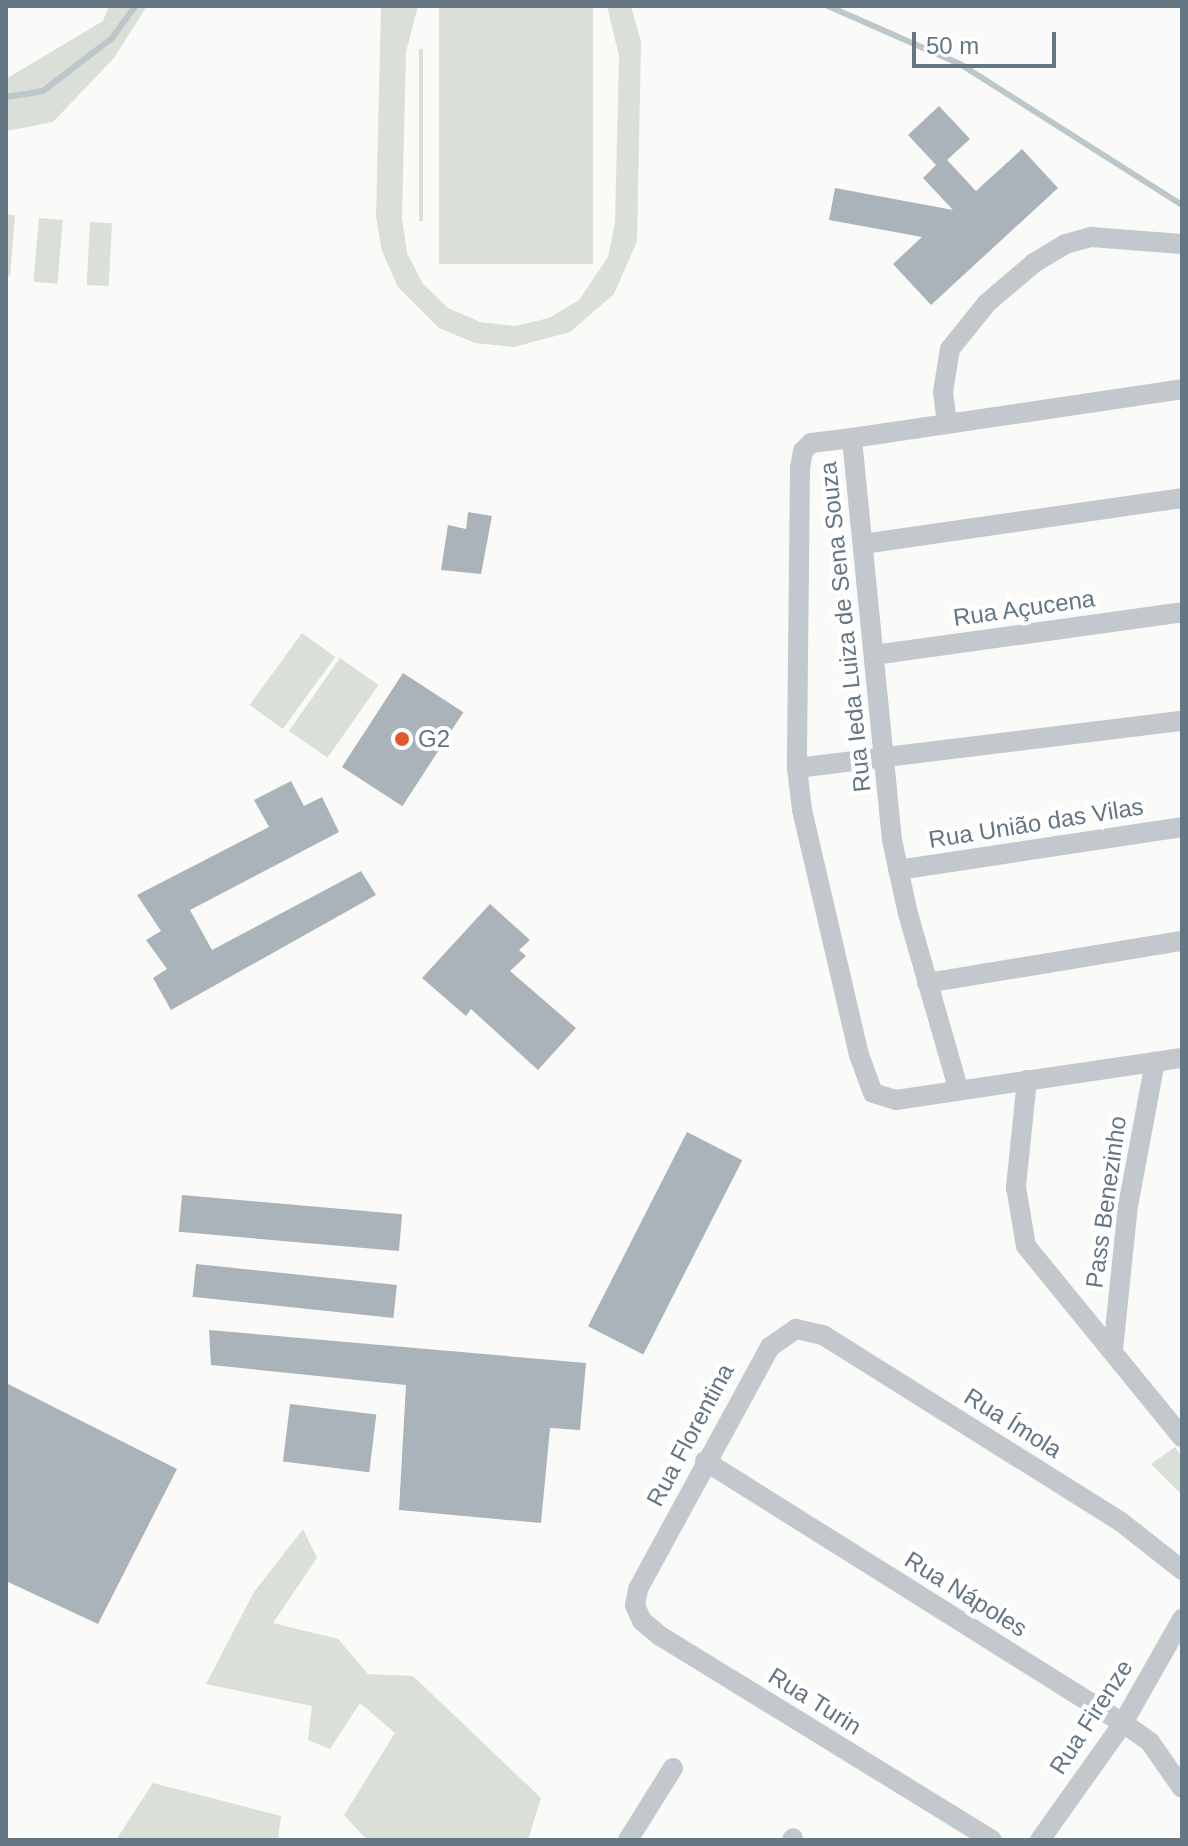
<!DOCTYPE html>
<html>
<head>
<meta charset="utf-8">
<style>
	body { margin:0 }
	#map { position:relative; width:1188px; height:1846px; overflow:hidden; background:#fafaf8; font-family:Arial,sans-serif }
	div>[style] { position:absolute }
	.green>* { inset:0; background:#dadfd7; transform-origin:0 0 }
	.stream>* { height:6px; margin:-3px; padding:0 3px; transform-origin:3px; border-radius:3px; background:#bbc7cb }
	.building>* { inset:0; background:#aab3b9; transform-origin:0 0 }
	.minor>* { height:20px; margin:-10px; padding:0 10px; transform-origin:10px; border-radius:10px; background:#c3c8cc }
	.dots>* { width:22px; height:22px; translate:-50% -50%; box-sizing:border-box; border:4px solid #fff; border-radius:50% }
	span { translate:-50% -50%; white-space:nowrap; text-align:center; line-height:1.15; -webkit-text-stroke:8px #fff; paint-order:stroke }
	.street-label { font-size:24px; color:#657683 }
	.poi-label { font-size:24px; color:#657683 }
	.left { translate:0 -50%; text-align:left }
	.frame { position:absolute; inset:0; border:8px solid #657683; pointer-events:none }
	.scale { position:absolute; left:912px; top:32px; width:144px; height:36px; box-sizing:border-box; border:4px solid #657683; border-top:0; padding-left:10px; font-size:24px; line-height:28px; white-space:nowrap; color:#657683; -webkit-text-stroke:6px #fff; paint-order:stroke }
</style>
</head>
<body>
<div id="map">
	<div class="green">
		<div style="clip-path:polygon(109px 6px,147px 6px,114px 58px,53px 122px,6px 131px,6px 79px,103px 21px)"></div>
		<div style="clip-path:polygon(381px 6px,418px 6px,406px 52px,402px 218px,407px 253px,423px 284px,448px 308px,480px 322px,515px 326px,549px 318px,579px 300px,608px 257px,615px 223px,619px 56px,607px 6px,631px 6px,641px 42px,637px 241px,614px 294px,570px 332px,514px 347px,475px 343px,439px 328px,398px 287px,382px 251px,376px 217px)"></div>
		<div style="left:439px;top:6px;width:154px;height:258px"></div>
		<div style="left:419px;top:49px;width:4px;height:172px"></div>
		<div style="clip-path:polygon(6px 214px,15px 215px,10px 276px,6px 275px)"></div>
		<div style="left:39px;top:218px;width:24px;height:64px;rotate:5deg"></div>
		<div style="left:90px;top:222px;width:22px;height:63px;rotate:3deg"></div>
		<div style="left:302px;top:633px;width:41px;height:89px;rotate:36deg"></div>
		<div style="left:340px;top:658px;width:47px;height:89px;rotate:35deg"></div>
		<div style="clip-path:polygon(1175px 1447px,1182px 1457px,1182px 1495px,1151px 1464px)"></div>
		<div style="clip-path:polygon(303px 1529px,317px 1558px,273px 1623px,338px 1639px,368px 1674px,413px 1676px,541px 1798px,528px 1840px,367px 1840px,344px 1815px,395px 1733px,360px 1703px,330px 1749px,308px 1740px,312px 1706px,206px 1684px,254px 1592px)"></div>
		<div style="clip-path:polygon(153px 1783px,281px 1816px,278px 1840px,116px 1840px)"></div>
	</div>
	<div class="stream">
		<div style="left:828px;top:6px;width:144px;rotate:23.7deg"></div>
		<div style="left:960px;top:64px;width:263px;rotate:32.4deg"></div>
		<div style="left:6px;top:97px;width:37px;rotate:-9deg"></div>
		<div style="left:43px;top:91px;width:87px;rotate:-37.5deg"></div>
		<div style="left:112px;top:38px;width:39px;rotate:-54deg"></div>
	</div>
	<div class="building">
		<div style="clip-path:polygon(939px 106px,970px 139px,947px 160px,976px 191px,1022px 149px,1058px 188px,931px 305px,893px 264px,922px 237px,829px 220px,835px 188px,953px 210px,923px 178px,936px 165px,908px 135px)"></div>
		<div style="clip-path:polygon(468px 512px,492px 516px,481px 574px,441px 570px,448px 525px,466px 529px)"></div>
		<div style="left:403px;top:673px;width:72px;height:112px;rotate:33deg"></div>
		<div style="clip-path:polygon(291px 781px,304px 806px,322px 797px,339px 832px,190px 910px,212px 950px,361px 871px,376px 895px,171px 1010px,153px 978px,167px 969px,146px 940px,161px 931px,137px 895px,269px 827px,254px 800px)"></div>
		<div style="clip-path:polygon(490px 904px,530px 940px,519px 950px,526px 956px,510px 971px,576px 1028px,538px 1070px,471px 1009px,466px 1016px,422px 978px)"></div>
		<div style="left:687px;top:1132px;width:62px;height:218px;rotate:27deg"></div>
		<div style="left:182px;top:1195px;width:221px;height:37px;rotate:5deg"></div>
		<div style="left:196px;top:1264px;width:202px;height:33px;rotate:6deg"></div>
		<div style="clip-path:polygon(209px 1330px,586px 1363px,580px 1430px,550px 1428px,541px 1523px,399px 1510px,406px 1385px,211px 1365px)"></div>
		<div style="clip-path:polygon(6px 1383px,177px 1469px,98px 1624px,6px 1581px)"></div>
		<div style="left:290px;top:1404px;width:87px;height:58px;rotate:7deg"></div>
	</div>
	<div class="minor">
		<div style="left:947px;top:424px;width:32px;rotate:-97deg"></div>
		<div style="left:943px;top:392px;width:44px;rotate:-80.8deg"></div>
		<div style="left:950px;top:349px;width:59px;rotate:-51.2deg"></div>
		<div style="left:987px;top:303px;width:62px;rotate:-40.4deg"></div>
		<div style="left:1034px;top:263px;width:37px;rotate:-31deg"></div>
		<div style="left:1066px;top:244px;width:26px;rotate:-16deg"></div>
		<div style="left:1091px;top:237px;width:91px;rotate:4.4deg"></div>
		<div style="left:852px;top:438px;width:41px;rotate:173deg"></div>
		<div style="left:811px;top:443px;width:11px;rotate:135deg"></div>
		<div style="left:803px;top:451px;width:17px;rotate:100deg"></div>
		<div style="left:800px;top:468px;width:300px;rotate:90.6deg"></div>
		<div style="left:797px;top:768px;width:42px;rotate:83.2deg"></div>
		<div style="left:802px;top:810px;width:252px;rotate:76.9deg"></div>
		<div style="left:859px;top:1055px;width:40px;rotate:69.8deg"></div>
		<div style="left:873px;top:1093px;width:24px;rotate:17deg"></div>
		<div style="left:896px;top:1100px;width:289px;rotate:-8.4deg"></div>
		<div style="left:863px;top:544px;width:322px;rotate:-8.2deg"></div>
		<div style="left:874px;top:655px;width:311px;rotate:-7.9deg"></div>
		<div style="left:797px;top:768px;width:388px;rotate:-7deg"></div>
		<div style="left:898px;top:870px;width:287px;rotate:-8.6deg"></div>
		<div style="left:927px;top:983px;width:258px;rotate:-9.4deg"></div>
		<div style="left:1027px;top:1080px;width:108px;rotate:95.9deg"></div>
		<div style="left:1016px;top:1187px;width:60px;rotate:80.4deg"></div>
		<div style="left:1026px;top:1246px;width:247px;rotate:50.8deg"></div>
		<div style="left:958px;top:1088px;width:181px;rotate:-106deg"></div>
		<div style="left:908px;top:914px;width:76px;rotate:-102.2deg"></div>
		<div style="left:892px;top:840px;width:404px;rotate:-95.7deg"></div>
		<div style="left:852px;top:438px;width:334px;rotate:-8.4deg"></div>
		<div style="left:1113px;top:1350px;width:145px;rotate:-84.1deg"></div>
		<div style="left:1128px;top:1206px;width:147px;rotate:-79.4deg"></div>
		<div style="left:705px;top:1461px;width:493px;rotate:32.1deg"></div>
		<div style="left:1123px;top:1723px;width:33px;rotate:35deg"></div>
		<div style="left:1150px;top:1742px;width:56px;rotate:55.2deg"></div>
		<div style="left:628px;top:1840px;width:85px;rotate:-58deg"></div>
		<div style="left:792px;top:1840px;width:2px;rotate:-63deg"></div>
		<div style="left:992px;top:1840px;width:390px;rotate:-148.4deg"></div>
		<div style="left:660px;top:1636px;width:23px;rotate:-140deg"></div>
		<div style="left:642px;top:1621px;width:17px;rotate:-114deg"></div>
		<div style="left:635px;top:1605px;width:16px;rotate:-79deg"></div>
		<div style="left:638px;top:1589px;width:276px;rotate:-61.4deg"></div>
		<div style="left:770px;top:1347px;width:32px;rotate:-35deg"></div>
		<div style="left:796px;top:1329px;width:28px;rotate:13deg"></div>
		<div style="left:823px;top:1335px;width:352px;rotate:32.1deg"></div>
		<div style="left:1121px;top:1522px;width:78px;rotate:38.2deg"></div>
		<div style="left:1040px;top:1840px;width:143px;rotate:-54.6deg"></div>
		<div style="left:1123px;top:1723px;width:120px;rotate:-60.4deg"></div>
	</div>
	<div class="dots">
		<div style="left:402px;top:739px;background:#e4572e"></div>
	</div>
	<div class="street-label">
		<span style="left:1024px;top:608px;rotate:-8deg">Rua Açucena</span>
		<span style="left:845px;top:627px;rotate:-96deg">Rua Ieda Luiza de Sena Souza</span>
		<span style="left:1036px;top:823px;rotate:-9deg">Rua União das Vilas</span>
		<span style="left:1106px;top:1202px;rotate:-82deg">Pass Benezinho</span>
		<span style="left:1013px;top:1423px;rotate:32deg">Rua Ímola</span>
		<span style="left:690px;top:1435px;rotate:-62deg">Rua Florentina</span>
		<span style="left:966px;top:1594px;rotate:32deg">Rua Nápoles</span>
		<span style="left:815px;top:1701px;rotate:32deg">Rua Turin</span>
		<span style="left:1091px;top:1717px;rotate:-57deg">Rua Firenze</span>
	</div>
	<div class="poi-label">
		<span class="left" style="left:418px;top:739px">G2</span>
	</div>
	<div class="frame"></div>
	<div class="scale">50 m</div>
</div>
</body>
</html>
